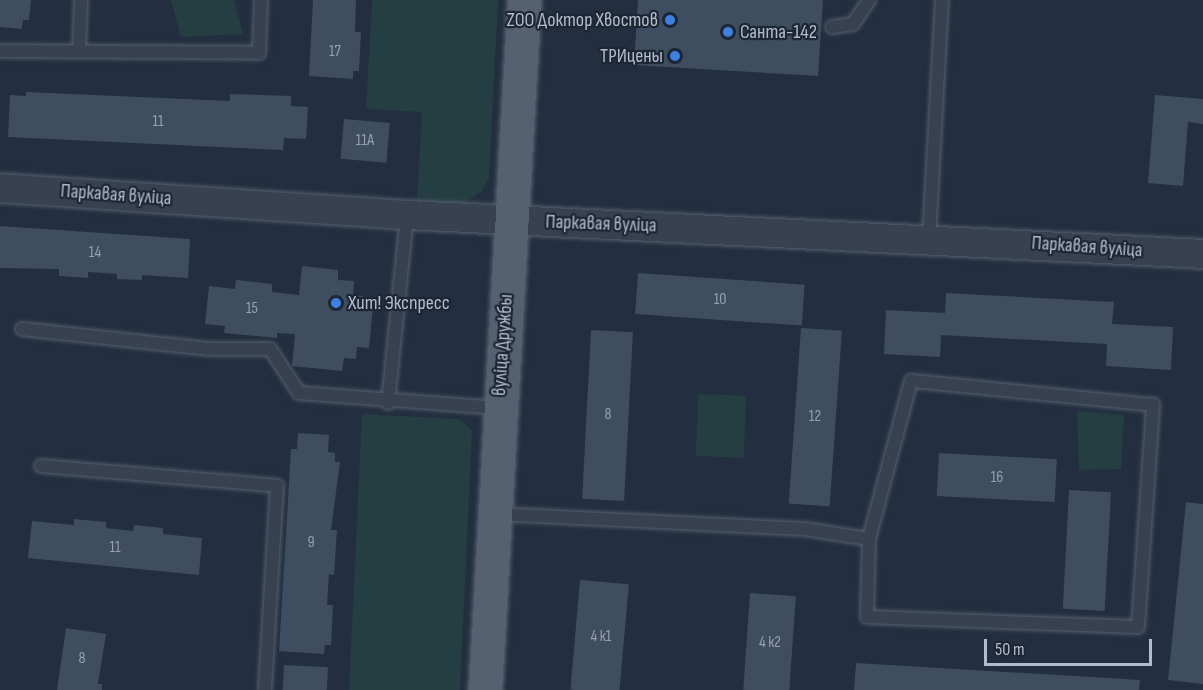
<!DOCTYPE html>
<html>
<head>
<meta charset="utf-8">
<style>
	body { margin:0 }
	#map { position:relative; width:1203px; height:690px; overflow:hidden; background:#232f40; font-family:"Sofia Sans Condensed",sans-serif }
	div>[style] { position:absolute }
	.green>* { inset:0; background:#253e41; transform-origin:0 0 }
	.building>* { inset:0; background:#3e4d60; transform-origin:0 0 }
	.roads { filter:drop-shadow(0 0 2px #555f6e) drop-shadow(0 0 2px #555f6e) }
	.service>* { height:12px; margin:-6px; padding:0 6px; transform-origin:6px; border-radius:6px; background:#374150 }
	.tertiary>* { height:28px; margin:-14px; padding:0 14px; transform-origin:14px; border-radius:14px; background:#374150 }
	.primary>* { height:33px; margin:-16.5px; padding:0 16.5px; transform-origin:16.5px; border-radius:16.5px; background:#556070 }
	.dots>* { width:16px; height:16px; translate:-50% -50%; box-sizing:border-box; border:3px solid #1c2635; border-radius:50% }
	span { translate:-50% -50%; white-space:nowrap; text-align:center; line-height:1.15; -webkit-text-stroke:4.5px #1c2635; paint-order:stroke }
	.number-label { font-size:16px; color:#96a0b0 }
	.number-label span { -webkit-text-stroke-width:0 }
	.poi-label { font-size:20px; color:#b3bccb }
	.right { translate:-100% -50%; text-align:right }
	.left { translate:0 -50%; text-align:left }
	.street-label { font-size:20px; color:#b3bccb }
	.scale { position:absolute; left:984px; top:639px; width:168px; height:27px; box-sizing:border-box; border:3px solid #b3bccb; border-top:0; padding-left:8px; font-size:18px; line-height:21px; white-space:nowrap; color:#b3bccb; -webkit-text-stroke:4px #1c2635; paint-order:stroke }
</style>
</head>
<body>
<div id="map">
	<div class="green">
		<div style="clip-path:polygon(171px 0,234px 0,243px 34px,181px 37px)"></div>
		<div style="clip-path:polygon(372px 0,498px 0,489px 178px,481px 192px,464px 203px,417px 202px,422px 112px,366px 109px)"></div>
		<div style="left:698px;top:394px;width:48px;height:62px;rotate:2deg"></div>
		<div style="clip-path:polygon(1077px 411px,1124px 415px,1121px 469px,1079px 470px)"></div>
		<div style="clip-path:polygon(362px 414px,459px 419px,472px 430px,460px 690px,349px 690px)"></div>
	</div>
	<div class="building">
		<div style="clip-path:polygon(0 0,31px 0,29px 20px,23px 20px,22px 29px,0 27px)"></div>
		<div style="clip-path:polygon(313px 0,356px 0,355px 32px,361px 32px,359px 71px,353px 71px,353px 79px,309px 76px)"></div>
		<div style="clip-path:polygon(638px 0,823px 0,818px 76px,634px 65px)"></div>
		<div style="clip-path:polygon(26px 92px,230px 101px,230px 94px,291px 96px,291px 106px,308px 107px,306px 139px,284px 138px,283px 150px,8px 137px,10px 95px,26px 96px)"></div>
		<div style="clip-path:polygon(1155px 95px,1203px 99px,1203px 124px,1188px 122px,1183px 186px,1148px 183px)"></div>
		<div style="left:344px;top:119px;width:46px;height:40px;rotate:5deg"></div>
		<div style="clip-path:polygon(0 226px,190px 239px,188px 278px,142px 275px,142px 280px,117px 279px,117px 274px,88px 272px,88px 278px,59px 276px,59px 269px,0 268px)"></div>
		<div style="clip-path:polygon(302px 266px,338px 270px,338px 280px,354px 281px,353px 295px,363px 296px,362px 305px,373px 306px,369px 348px,357px 347px,356px 359px,344px 358px,342px 371px,292px 366px,295px 334px,277px 333px,277px 338px,224px 333px,225px 326px,205px 324px,209px 286px,235px 289px,236px 280px,272px 284px,272px 292px,299px 295px)"></div>
		<div style="left:638px;top:273px;width:167px;height:41px;rotate:4deg"></div>
		<div style="clip-path:polygon(946px 293px,1114px 302px,1112px 324px,1173px 327px,1171px 370px,1106px 366px,1107px 344px,941px 335px,940px 357px,884px 354px,886px 310px,945px 313px)"></div>
		<div style="left:801px;top:328px;width:41px;height:176px;rotate:4deg"></div>
		<div style="left:591px;top:330px;width:42px;height:169px;rotate:3deg"></div>
		<div style="clip-path:polygon(298px 433px,329px 435px,328px 452px,335px 453px,335px 462px,340px 462px,331px 530px,337px 530px,334px 575px,329px 574px,327px 605px,333px 605px,331px 645px,325px 645px,324px 654px,279px 651px,291px 449px,297px 449px)"></div>
		<div style="left:939px;top:453px;width:118px;height:43px;rotate:3deg"></div>
		<div style="left:1069px;top:490px;width:42px;height:119px;rotate:3deg"></div>
		<div style="clip-path:polygon(1186px 502px,1203px 504px,1203px 684px,1168px 680px)"></div>
		<div style="clip-path:polygon(74px 519px,106px 522px,106px 528px,133px 531px,134px 525px,163px 528px,163px 534px,202px 538px,199px 575px,28px 558px,32px 521px,74px 525px)"></div>
		<div style="left:580px;top:580px;width:49px;height:110px;rotate:5deg"></div>
		<div style="left:750px;top:593px;width:46px;height:97px;rotate:4deg"></div>
		<div style="clip-path:polygon(66px 628px,106px 634px,98px 684px,102px 684px,102px 690px,57px 690px)"></div>
		<div style="clip-path:polygon(856px 663px,1140px 680px,1139px 690px,854px 690px)"></div>
		<div style="left:284px;top:665px;width:44px;height:25px;rotate:3deg"></div>
	</div>
	<div class="roads">
		<div class="service">
			<div style="left:832px;top:27px;width:21px;rotate:-8deg"></div>
			<div style="left:853px;top:24px;width:29px;rotate:-56deg"></div>
			<div style="left:0;top:51px;width:259px;rotate:0.4deg"></div>
			<div style="left:259px;top:53px;width:53px;rotate:-87.8deg"></div>
			<div style="left:79px;top:52px;width:52px;rotate:-87.8deg"></div>
			<div style="left:929px;top:239px;width:239px;rotate:-86.9deg"></div>
			<div style="left:22px;top:329px;width:189px;rotate:6.1deg"></div>
			<div style="left:210px;top:349px;width:60px"></div>
			<div style="left:270px;top:349px;width:53px;rotate:56.6deg"></div>
			<div style="left:299px;top:393px;width:200px;rotate:4.3deg"></div>
			<div style="left:388px;top:403px;width:189px;rotate:-84.2deg"></div>
			<div style="left:41px;top:466px;width:237px;rotate:4.8deg"></div>
			<div style="left:277px;top:486px;width:204px;rotate:93.4deg"></div>
			<div style="left:496px;top:514px;width:309px;rotate:2.8deg"></div>
			<div style="left:805px;top:529px;width:65px;rotate:8.9deg"></div>
			<div style="left:869px;top:539px;width:78px;rotate:91.5deg"></div>
			<div style="left:867px;top:617px;width:271px;rotate:2.1deg"></div>
			<div style="left:1138px;top:627px;width:223px;rotate:-86.1deg"></div>
			<div style="left:1153px;top:405px;width:243px;rotate:-174.3deg"></div>
			<div style="left:911px;top:381px;width:163px;rotate:104.9deg"></div>
		</div>
		<div class="tertiary">
			<div style="left:0;top:188px;width:408px;rotate:3.8deg"></div>
			<div style="left:407px;top:215px;width:797px;rotate:2.8deg"></div>
		</div>
		<div class="primary">
			<div style="left:485px;top:690px;width:691px;rotate:-86.76deg"></div>
		</div>
	</div>
	<div class="dots">
		<div style="left:670px;top:20px;background:#3f7fe0"></div>
		<div style="left:728px;top:32px;background:#3f7fe0"></div>
		<div style="left:675px;top:56px;background:#3f7fe0"></div>
		<div style="left:336px;top:303px;background:#3f7fe0"></div>
	</div>
	<div class="number-label">
		<span style="left:335px;top:52px">17</span>
		<span style="left:158px;top:122px">11</span>
		<span style="left:365px;top:141px">11А</span>
		<span style="left:95px;top:253px">14</span>
		<span style="left:720px;top:300px">10</span>
		<span style="left:252px;top:309px">15</span>
		<span style="left:608px;top:415px">8</span>
		<span style="left:815px;top:417px">12</span>
		<span style="left:997px;top:478px">16</span>
		<span style="left:311px;top:543px">9</span>
		<span style="left:115px;top:548px">11</span>
		<span style="left:601px;top:637px">4 к1</span>
		<span style="left:770px;top:643px">4 к2</span>
		<span style="left:82px;top:659px">8</span>
	</div>
	<div class="poi-label">
		<span class="right" style="left:658px;top:20px">ZOO Доктор Хвостов</span>
		<span class="left" style="left:740px;top:32px">Санта-142</span>
		<span class="right" style="left:663px;top:56px">ТРИцены</span>
		<span class="left" style="left:348px;top:303px">Хит! Экспресс</span>
	</div>
	<div class="street-label">
		<span style="left:116px;top:195px;rotate:4deg">Паркавая вуліца</span>
		<span style="left:601px;top:224px;rotate:2deg">Паркавая вуліца</span>
		<span style="left:1087px;top:247px;rotate:4deg">Паркавая вуліца</span>
		<span style="left:503px;top:345px;rotate:-86deg">вуліца Дружбы</span>
	</div>
	<div class="scale">50 m</div>
</div>
</body>
</html>
